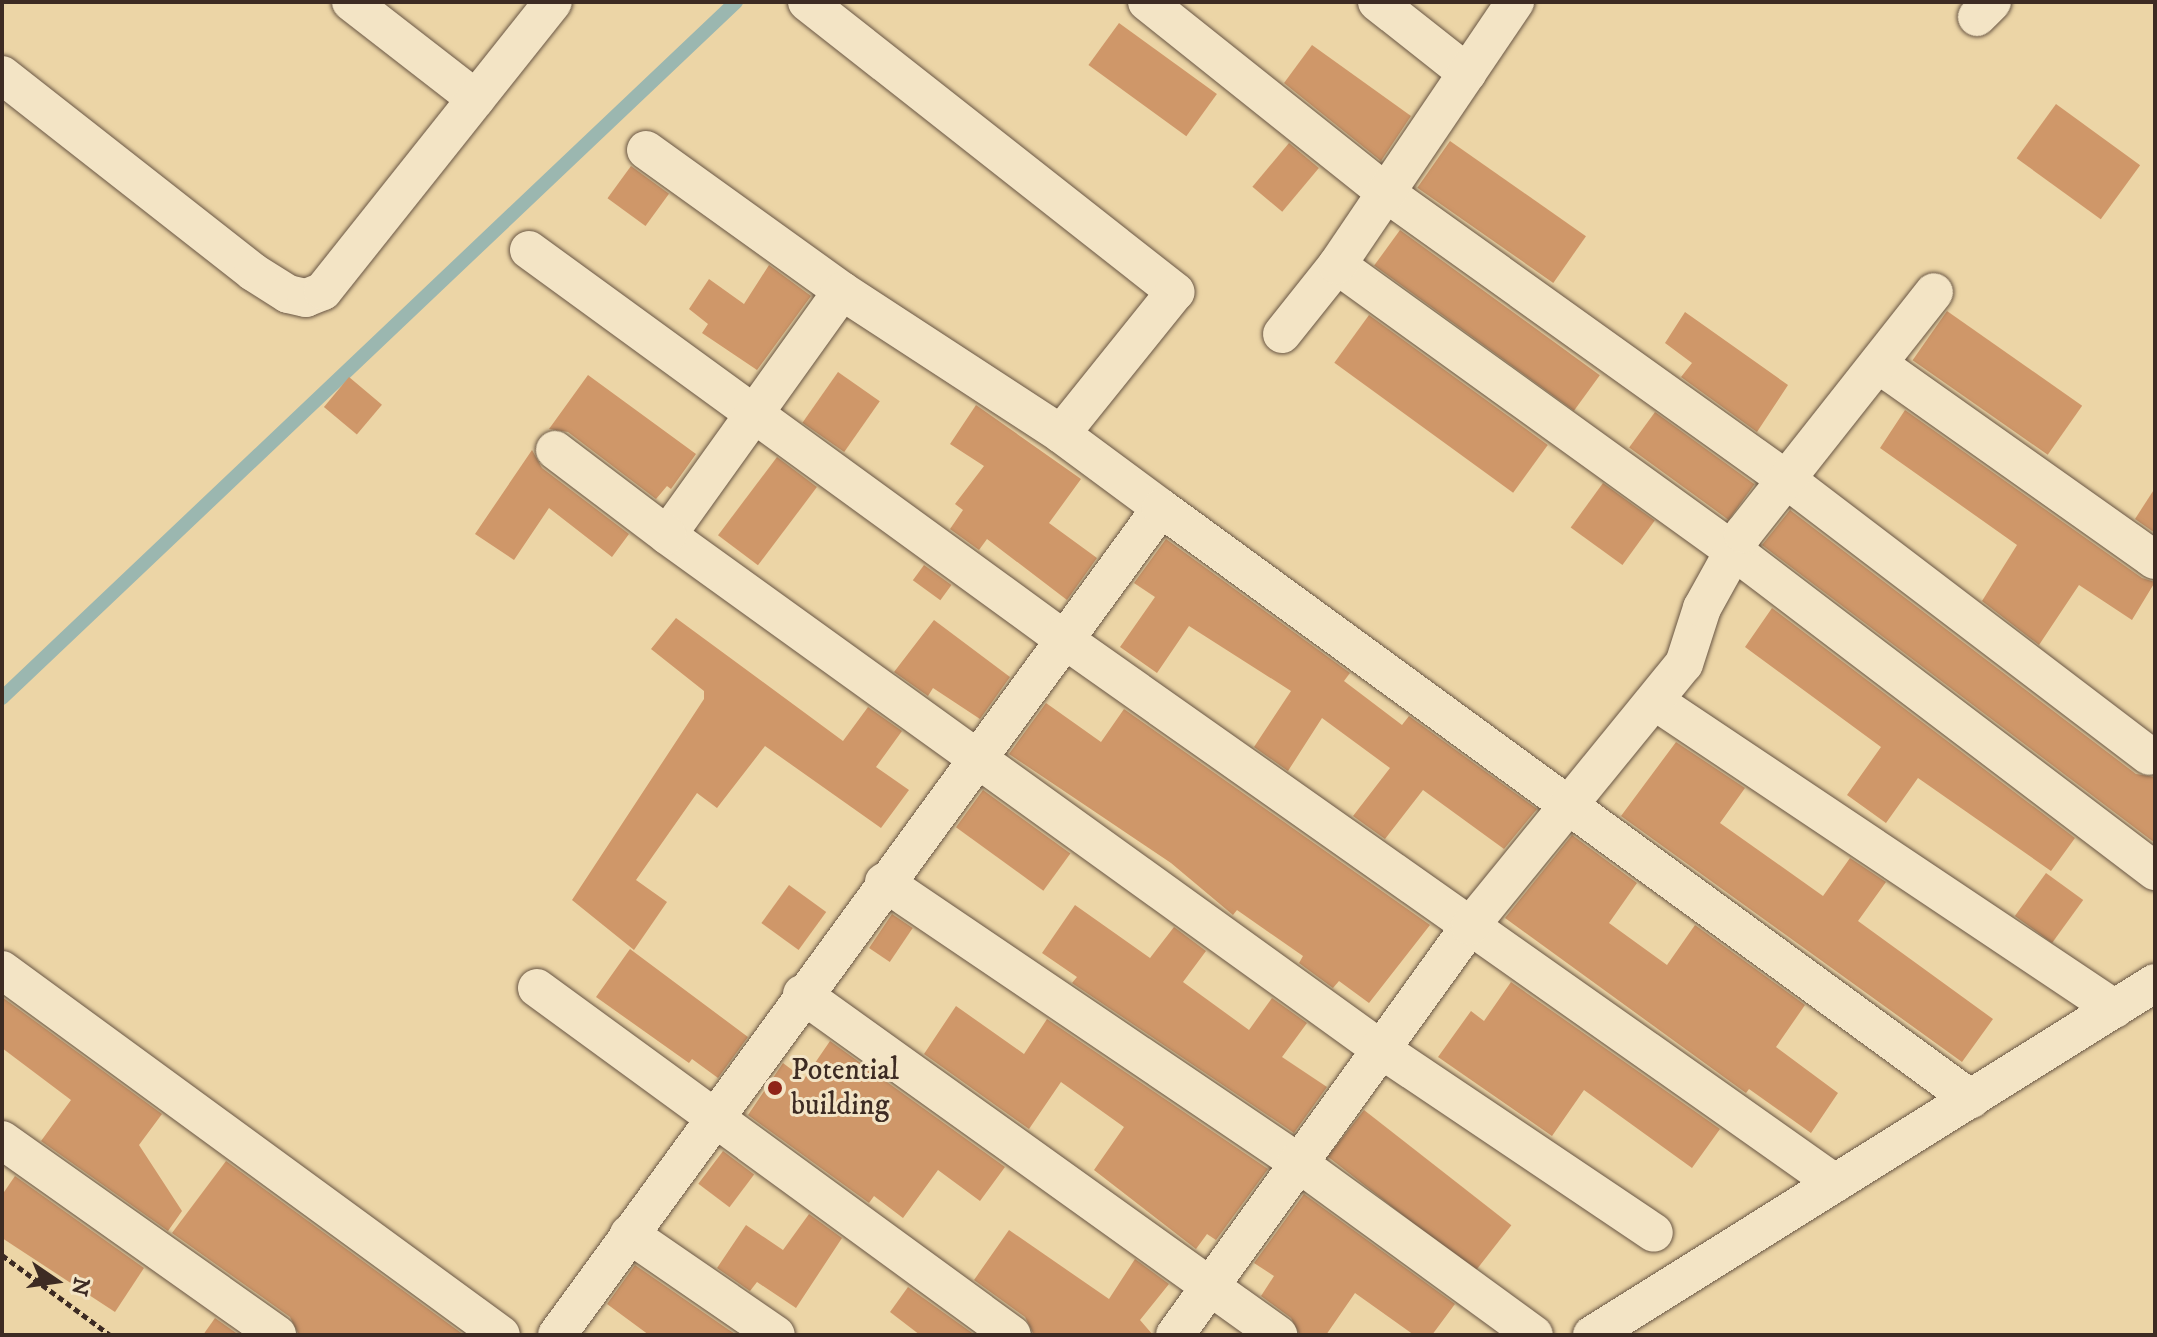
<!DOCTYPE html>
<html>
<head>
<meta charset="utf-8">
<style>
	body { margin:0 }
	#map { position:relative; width:2157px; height:1337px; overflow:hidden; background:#ecd5a6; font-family:"IM FELL DW Pica",serif }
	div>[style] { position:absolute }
	.stream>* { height:14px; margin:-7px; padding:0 7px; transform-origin:7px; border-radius:7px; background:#9bb7b0 }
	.building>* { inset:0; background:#cf9769; transform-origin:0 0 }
	.path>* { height:5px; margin-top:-2.5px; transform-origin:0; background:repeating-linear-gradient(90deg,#3d2b23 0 6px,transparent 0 10px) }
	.roads { filter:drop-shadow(0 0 2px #695644) drop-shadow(0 0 2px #695644) }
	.street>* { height:38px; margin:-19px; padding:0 19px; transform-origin:19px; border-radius:19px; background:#f3e4c5 }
	.dots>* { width:22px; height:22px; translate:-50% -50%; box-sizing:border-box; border:4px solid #f3e4c5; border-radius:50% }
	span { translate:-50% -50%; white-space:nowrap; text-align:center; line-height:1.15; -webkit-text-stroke:6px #f3e4c5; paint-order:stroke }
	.poi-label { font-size:30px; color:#3d2b23 }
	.left { translate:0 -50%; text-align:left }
	.frame { position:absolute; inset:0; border:4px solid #3d2b23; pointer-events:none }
	.north { position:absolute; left:16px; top:1241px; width:80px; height:80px; -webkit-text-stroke:6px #f3e4c5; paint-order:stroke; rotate:103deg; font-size:22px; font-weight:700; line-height:32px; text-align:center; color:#3d2b23 }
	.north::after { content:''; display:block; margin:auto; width:28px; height:36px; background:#3d2b23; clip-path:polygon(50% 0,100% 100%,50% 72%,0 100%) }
</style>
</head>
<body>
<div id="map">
	<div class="stream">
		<div style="left:2px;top:698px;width:1012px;rotate:-43.48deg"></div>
	</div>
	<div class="building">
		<div style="left:1119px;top:23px;width:121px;height:52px;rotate:36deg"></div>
		<div style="clip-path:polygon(1312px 45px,1411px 116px,1381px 161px,1284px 83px)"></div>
		<div style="left:2056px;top:104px;width:104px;height:67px;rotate:36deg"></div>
		<div style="left:1450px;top:141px;width:166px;height:57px;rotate:35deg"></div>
		<div style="left:1289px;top:143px;width:39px;height:57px;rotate:40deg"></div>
		<div style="left:631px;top:166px;width:47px;height:40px;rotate:36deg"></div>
		<div style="left:1400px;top:230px;width:247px;height:44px;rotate:36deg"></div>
		<div style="clip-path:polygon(769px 265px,811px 296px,757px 370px,702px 333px,708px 324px,689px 309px,709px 279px,744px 304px)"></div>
		<div style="left:1947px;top:311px;width:165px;height:60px;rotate:35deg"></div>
		<div style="clip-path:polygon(1685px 312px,1788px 385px,1757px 432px,1681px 377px,1692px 363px,1665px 343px)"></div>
		<div style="left:1369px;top:315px;width:221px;height:59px;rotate:36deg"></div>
		<div style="left:838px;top:372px;width:51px;height:62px;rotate:35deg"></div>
		<div style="clip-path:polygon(588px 375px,696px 454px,671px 489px,667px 486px,656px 499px,568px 432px,549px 429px)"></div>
		<div style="left:349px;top:377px;width:43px;height:39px;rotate:40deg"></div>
		<div style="clip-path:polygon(976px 405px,1081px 479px,1049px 523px,1097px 558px,1067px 600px,987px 539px,979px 550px,950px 529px,963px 510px,955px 504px,984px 466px,950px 444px)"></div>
		<div style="clip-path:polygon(1905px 410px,2142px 578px,2155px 582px,2132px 620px,2079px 585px,2039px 645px,1982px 601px,2017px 545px,1880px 448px)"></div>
		<div style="left:1655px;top:412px;width:123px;height:44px;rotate:36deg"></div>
		<div style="clip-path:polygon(532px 450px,542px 468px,629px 534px,612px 557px,549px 508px,514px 560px,475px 534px)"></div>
		<div style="left:777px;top:457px;width:50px;height:98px;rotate:37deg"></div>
		<div style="left:1603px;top:483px;width:64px;height:55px;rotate:36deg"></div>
		<div style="clip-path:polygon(2155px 488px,2155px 533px,2135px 519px)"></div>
		<div style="clip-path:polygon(1790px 510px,2136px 774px,2155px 777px,2155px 843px,1762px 545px)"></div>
		<div style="clip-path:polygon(1166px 539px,1350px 673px,1344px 681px,1402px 725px,1409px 716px,1537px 809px,1504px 849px,1423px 790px,1385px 839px,1353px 816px,1390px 768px,1322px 718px,1288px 771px,1254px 747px,1291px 691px,1189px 626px,1157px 673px,1120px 647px,1155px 597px,1134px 583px)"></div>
		<div style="left:924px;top:565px;width:34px;height:19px;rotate:36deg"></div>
		<div style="clip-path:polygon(1772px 608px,2075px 838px,2051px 871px,1918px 778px,1886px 823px,1847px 795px,1881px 747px,1745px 647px)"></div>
		<div style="clip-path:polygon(676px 618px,843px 741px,868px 707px,902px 731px,876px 767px,909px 790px,881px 828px,765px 746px,717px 808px,697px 793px,636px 880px,667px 902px,634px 950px,572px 900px,704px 699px,704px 691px,651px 649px)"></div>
		<div style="clip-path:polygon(934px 620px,1010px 677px,980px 719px,933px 688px,928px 696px,894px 672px)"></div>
		<div style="clip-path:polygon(1046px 703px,1101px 742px,1124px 709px,1430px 925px,1369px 1003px,1339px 981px,1333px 988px,1299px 963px,1303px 956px,1237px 910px,1233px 915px,1171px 863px,1009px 754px)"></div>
		<div style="clip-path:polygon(1676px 742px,1745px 788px,1720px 823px,1823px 896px,1850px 858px,1886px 882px,1858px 921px,1993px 1019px,1962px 1062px,1621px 816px)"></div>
		<div style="left:983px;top:790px;width:108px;height:46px;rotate:36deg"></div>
		<div style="clip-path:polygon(1572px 835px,1637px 883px,1609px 923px,1667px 965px,1695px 925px,1805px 1005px,1776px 1047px,1838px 1093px,1811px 1133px,1749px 1089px,1746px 1093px,1505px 918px)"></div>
		<div style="left:2046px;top:873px;width:46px;height:53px;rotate:36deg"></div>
		<div style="left:789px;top:885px;width:46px;height:47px;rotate:36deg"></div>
		<div style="clip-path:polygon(1075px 905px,1150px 958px,1174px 927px,1206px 951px,1183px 982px,1249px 1030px,1272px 998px,1307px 1023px,1282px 1057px,1327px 1087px,1294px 1133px,1072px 983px,1077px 977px,1042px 953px)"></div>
		<div style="left:892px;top:914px;width:25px;height:41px;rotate:34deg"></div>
		<div style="clip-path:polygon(630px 949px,748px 1037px,718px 1078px,692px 1059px,689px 1063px,596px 997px)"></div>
		<div style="clip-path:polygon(1511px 982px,1720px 1129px,1692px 1168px,1584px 1090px,1552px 1136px,1438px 1057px,1471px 1011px,1484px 1021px)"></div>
		<div style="clip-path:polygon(2px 997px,162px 1114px,139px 1145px,182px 1211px,168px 1231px,41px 1141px,71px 1100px,2px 1048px)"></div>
		<div style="clip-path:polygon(956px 1006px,1024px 1054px,1047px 1019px,1268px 1169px,1216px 1240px,1207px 1234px,1196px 1249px,1094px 1170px,1124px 1127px,1061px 1082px,1029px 1129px,924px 1054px)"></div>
		<div style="clip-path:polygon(830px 1041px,1005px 1167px,980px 1201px,938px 1170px,903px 1218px,874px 1196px,869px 1203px,748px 1115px,783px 1063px,804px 1079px)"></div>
		<div style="left:1364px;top:1110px;width:187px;height:59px;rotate:38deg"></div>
		<div style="left:723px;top:1151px;width:39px;height:41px;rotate:37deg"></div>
		<div style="clip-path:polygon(226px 1161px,464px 1335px,299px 1335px,290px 1317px,172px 1233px)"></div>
		<div style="clip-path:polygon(15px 1176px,144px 1268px,115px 1312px,2px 1238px,2px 1195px)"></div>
		<div style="clip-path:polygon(1304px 1194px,1455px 1304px,1432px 1335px,1414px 1335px,1355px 1293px,1326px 1335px,1300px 1335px,1291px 1318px,1261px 1296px,1274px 1276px,1254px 1263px)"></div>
		<div style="clip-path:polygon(809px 1214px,842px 1238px,796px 1308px,757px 1282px,750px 1291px,717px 1268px,746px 1225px,783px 1250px)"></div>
		<div style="clip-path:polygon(1009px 1230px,1109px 1299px,1135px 1259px,1169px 1284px,1140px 1320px,1153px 1335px,1034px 1335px,1025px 1317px,974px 1280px)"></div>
		<div style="clip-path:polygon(635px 1265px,729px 1330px,737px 1335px,649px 1335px,607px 1304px)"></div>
		<div style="clip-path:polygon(908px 1287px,975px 1335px,920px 1335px,890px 1312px)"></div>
		<div style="clip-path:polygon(215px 1318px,239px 1335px,203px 1335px)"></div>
	</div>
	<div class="path">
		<div style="left:2px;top:1255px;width:134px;rotate:36.5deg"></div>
	</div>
	<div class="roads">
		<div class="street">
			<div style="left:351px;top:2px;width:158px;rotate:37.8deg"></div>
			<div style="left:807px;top:2px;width:469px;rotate:38.2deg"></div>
			<div style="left:1175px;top:292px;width:182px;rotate:128.8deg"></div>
			<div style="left:1147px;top:2px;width:306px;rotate:38.6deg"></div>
			<div style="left:1386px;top:193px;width:493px;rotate:35.6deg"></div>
			<div style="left:1787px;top:480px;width:455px;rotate:37.3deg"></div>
			<div style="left:1377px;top:2px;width:115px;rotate:38.3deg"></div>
			<div style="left:1977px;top:17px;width:21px;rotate:-45deg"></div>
			<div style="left:2px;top:75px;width:319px;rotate:38.1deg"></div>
			<div style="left:253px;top:272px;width:41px;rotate:32.2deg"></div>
			<div style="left:288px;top:294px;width:18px;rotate:13deg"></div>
			<div style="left:306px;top:298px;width:18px;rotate:-22deg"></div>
			<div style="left:323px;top:291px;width:369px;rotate:-51.5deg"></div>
			<div style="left:646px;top:150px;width:241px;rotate:35.7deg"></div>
			<div style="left:842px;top:291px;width:262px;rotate:33.1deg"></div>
			<div style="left:1061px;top:434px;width:124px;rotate:36.5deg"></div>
			<div style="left:529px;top:250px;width:659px;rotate:36.05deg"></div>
			<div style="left:1062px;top:638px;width:946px;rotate:35.19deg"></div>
			<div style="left:1337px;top:265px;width:489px;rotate:35.8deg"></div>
			<div style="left:1734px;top:551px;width:529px;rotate:37.24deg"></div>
			<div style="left:842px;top:291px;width:300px;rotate:125.6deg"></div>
			<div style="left:667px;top:535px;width:878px;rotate:35.77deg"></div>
			<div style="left:1379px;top:1048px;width:331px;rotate:33.9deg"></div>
			<div style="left:1282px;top:334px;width:88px;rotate:-51.4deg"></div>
			<div style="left:1337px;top:265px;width:318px;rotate:-55.9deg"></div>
			<div style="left:1878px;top:364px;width:339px;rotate:35.3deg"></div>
			<div style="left:555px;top:450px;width:141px;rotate:37.2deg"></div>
			<div style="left:1656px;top:702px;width:552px;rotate:33.78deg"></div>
			<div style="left:884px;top:882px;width:499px;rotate:34.1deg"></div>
			<div style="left:1297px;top:1162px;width:293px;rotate:36.1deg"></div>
			<div style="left:2px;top:970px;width:618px;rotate:36.18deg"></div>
			<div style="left:537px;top:988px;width:588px;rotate:36.15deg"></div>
			<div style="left:802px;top:994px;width:586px;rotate:35.62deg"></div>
			<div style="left:2px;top:1140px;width:337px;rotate:35.3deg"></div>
			<div style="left:629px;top:1234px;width:178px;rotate:34.5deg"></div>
			<div style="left:557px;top:1335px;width:1024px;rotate:-53.86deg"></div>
			<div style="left:1161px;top:508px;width:1003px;rotate:36.12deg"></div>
			<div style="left:1175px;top:1335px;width:504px;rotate:-54.2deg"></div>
			<div style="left:1470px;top:926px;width:338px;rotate:-50.8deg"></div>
			<div style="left:1684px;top:664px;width:59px;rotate:-72.2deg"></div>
			<div style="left:1702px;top:608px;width:85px;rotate:-61deg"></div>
			<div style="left:1743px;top:534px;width:308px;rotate:-51.7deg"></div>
			<div style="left:1592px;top:1335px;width:664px;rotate:-32.01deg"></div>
		</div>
	</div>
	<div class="dots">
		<div style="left:775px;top:1088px;background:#8f2418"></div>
	</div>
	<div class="poi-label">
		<span class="left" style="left:791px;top:1088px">Potential<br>building</span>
	</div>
	<div class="frame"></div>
	<div class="north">N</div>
</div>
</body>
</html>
